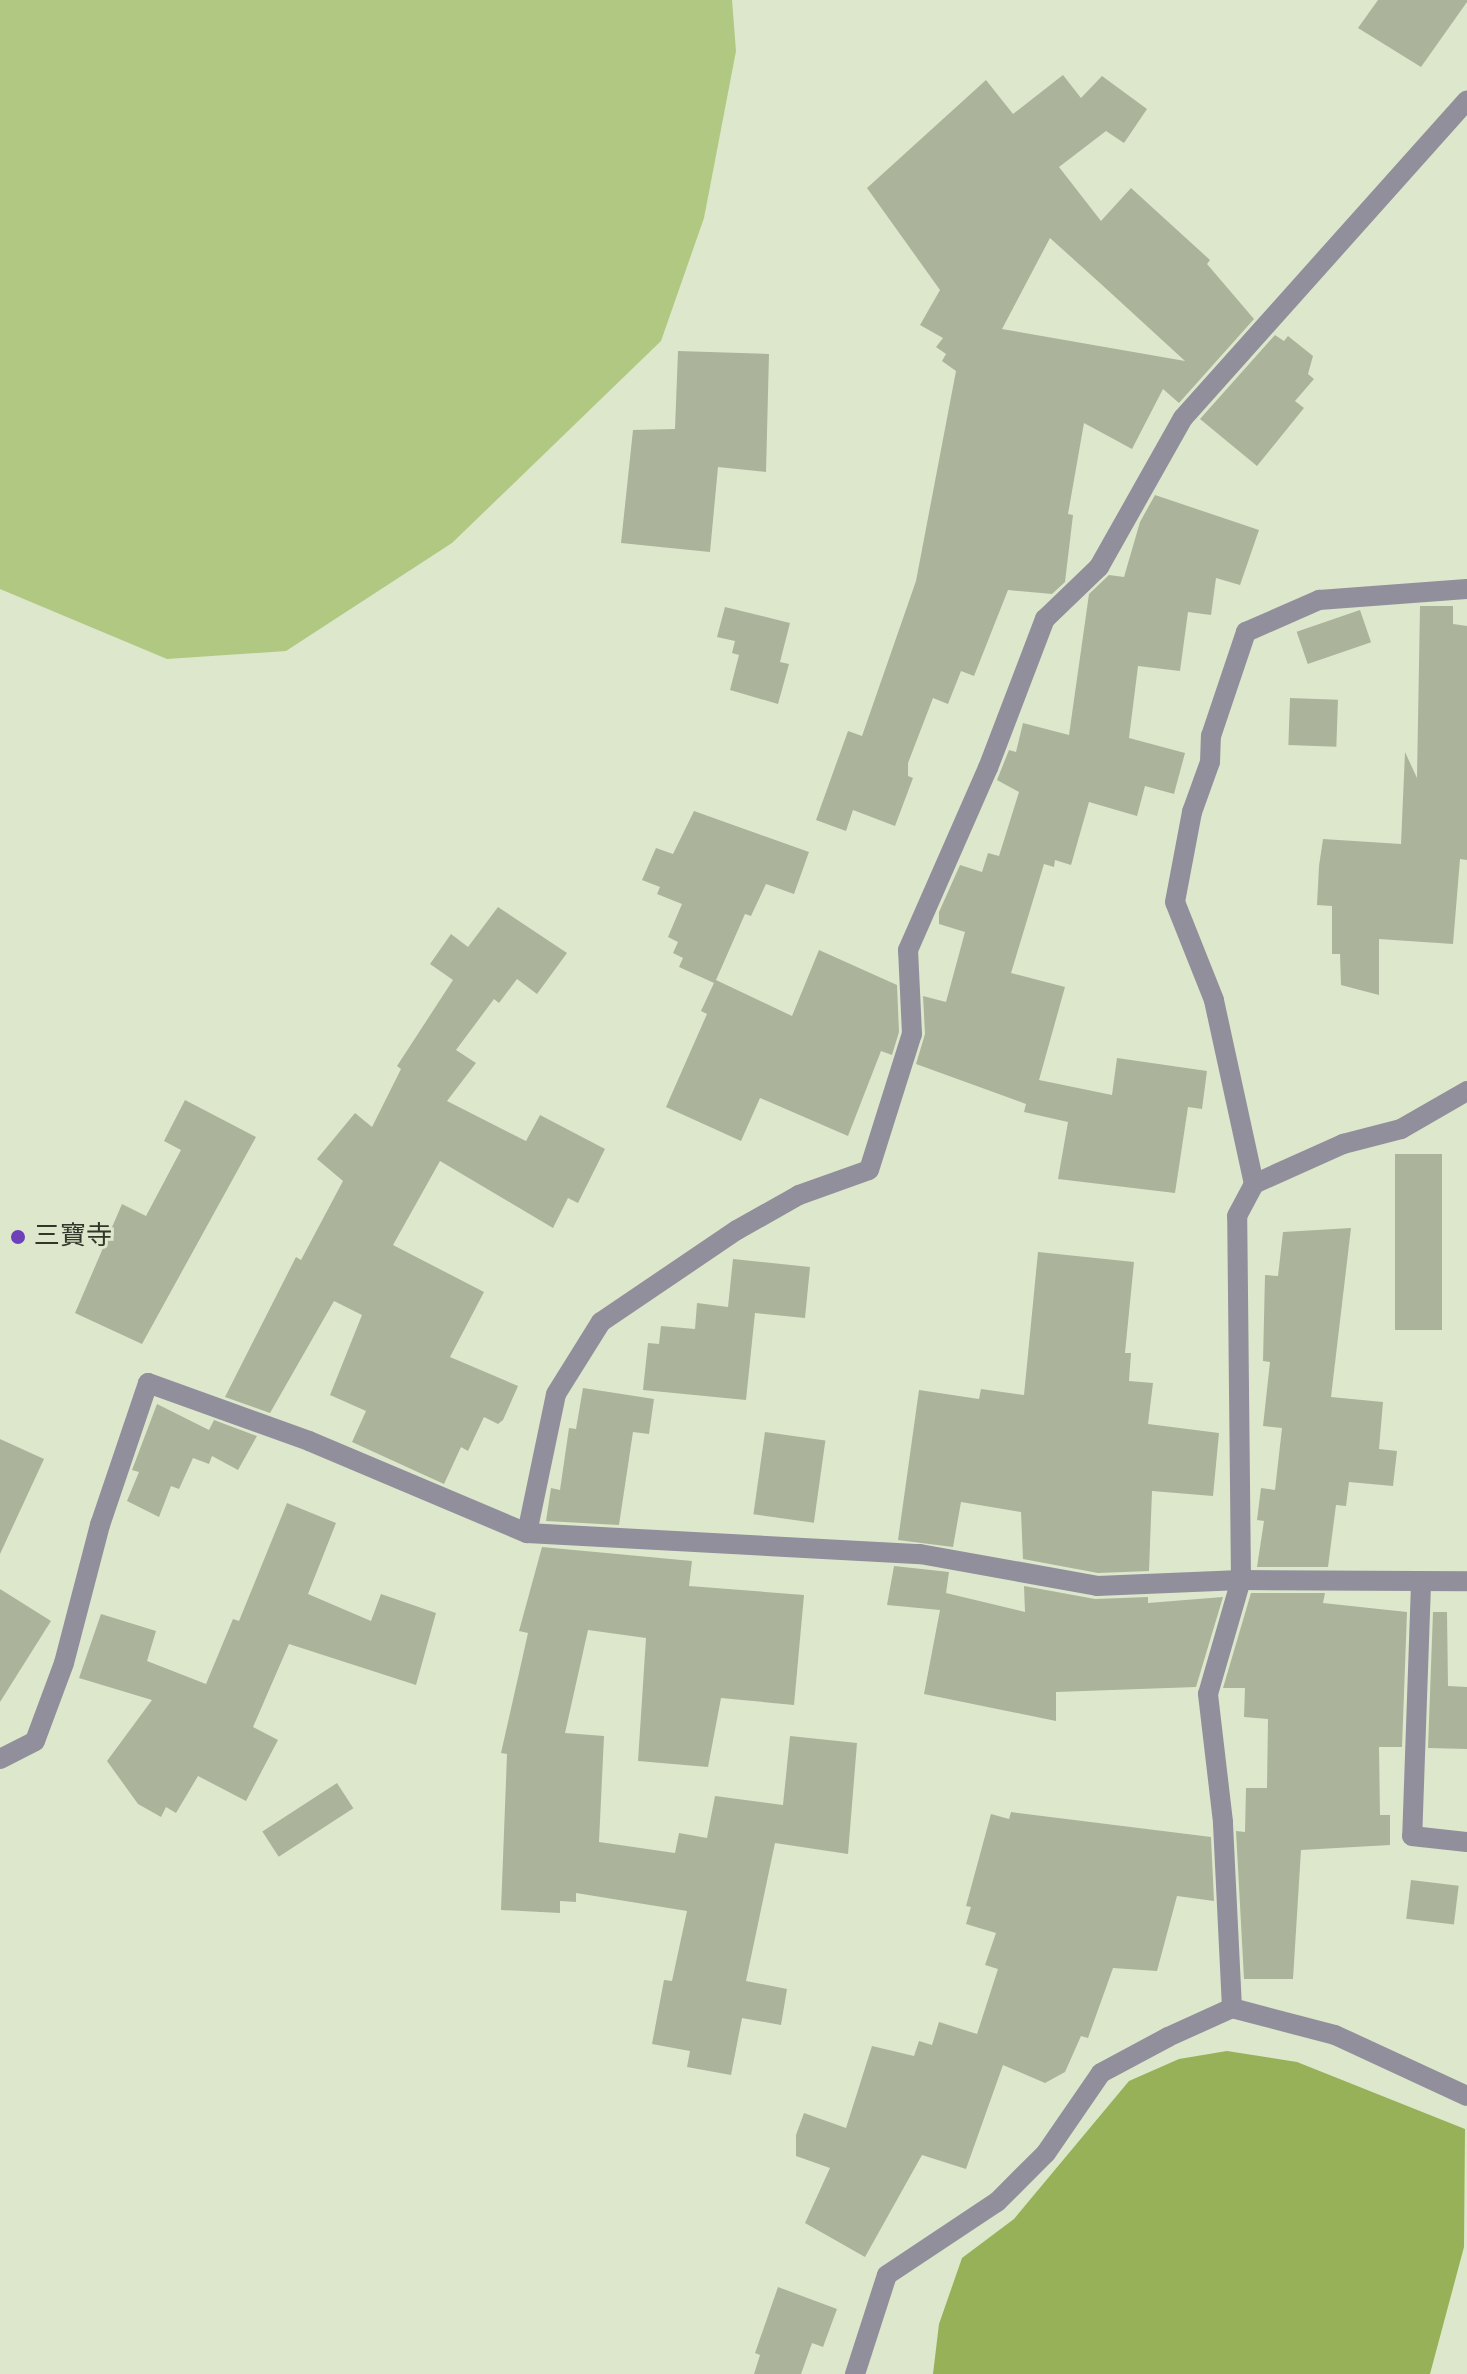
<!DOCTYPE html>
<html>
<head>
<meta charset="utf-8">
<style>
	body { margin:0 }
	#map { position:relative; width:1467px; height:2374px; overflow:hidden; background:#dde7cc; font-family:"Sofia Sans Condensed","Noto Sans JP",sans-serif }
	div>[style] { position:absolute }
	.green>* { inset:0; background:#b1c882 }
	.water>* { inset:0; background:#96b157 }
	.building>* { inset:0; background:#abb49a; transform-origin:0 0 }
	.minor>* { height:20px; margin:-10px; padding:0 10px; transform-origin:10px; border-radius:10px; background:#918f9b }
	.dots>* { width:22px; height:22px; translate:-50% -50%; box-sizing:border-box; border:4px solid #dde7cc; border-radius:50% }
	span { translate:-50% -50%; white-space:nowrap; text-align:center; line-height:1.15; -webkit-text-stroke:6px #dde7cc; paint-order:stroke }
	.poi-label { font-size:26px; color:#31352a }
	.left { translate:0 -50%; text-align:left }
</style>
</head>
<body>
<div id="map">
	<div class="green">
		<div style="clip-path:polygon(0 0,732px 0,736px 51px,704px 218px,661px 341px,452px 543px,286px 651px,167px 659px,0 589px)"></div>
	</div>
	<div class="water">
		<div style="clip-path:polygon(1227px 2051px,1297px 2062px,1465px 2129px,1464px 2247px,1430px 2374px,933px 2374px,939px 2324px,962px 2258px,1014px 2219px,1129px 2081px,1179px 2059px)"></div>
	</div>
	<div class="building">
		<div style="clip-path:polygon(1378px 0,1467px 0,1467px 2px,1421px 67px,1358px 28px)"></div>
		<div style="clip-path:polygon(evenodd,1063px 75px,1081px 98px,1102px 76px,1147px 109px,1124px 143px,1106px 131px,1059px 167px,1101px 221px,1131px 188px,1210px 260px,1207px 264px,1254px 319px,1179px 403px,1163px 389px,1132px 449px,1084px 423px,1068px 514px,1073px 515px,1065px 582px,1052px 594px,1008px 590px,974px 676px,961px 671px,948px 704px,933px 698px,908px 763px,908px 776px,913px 778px,895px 826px,853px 810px,846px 831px,816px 820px,848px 731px,862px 736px,916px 581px,956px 371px,942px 361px,946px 354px,936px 347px,943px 338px,920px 325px,940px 290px,867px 188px,986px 80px,1013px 114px,1063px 75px,1050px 238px,1101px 284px,1185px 361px,1002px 329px,1050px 238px)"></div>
		<div style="clip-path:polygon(1275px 335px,1284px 341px,1288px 336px,1313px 356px,1308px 374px,1314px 379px,1295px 401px,1304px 408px,1257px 466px,1200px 419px)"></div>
		<div style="clip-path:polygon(678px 351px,769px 354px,766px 472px,718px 467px,710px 552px,621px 543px,633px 430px,675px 429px)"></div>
		<div style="clip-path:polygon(1155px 495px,1259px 530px,1240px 585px,1216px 578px,1211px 615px,1188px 612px,1180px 671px,1138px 666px,1129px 738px,1185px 753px,1174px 794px,1145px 786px,1137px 816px,1089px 802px,1071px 865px,1055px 860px,1054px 867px,1044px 864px,1011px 973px,1065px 987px,1039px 1080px,1112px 1095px,1117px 1058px,1207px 1071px,1202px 1109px,1188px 1107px,1175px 1193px,1058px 1179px,1068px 1122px,1024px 1112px,1026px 1104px,916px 1064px,925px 1034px,923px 996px,946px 1002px,965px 932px,939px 924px,939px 912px,960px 865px,982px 872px,988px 853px,999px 856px,1019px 792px,997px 780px,1009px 750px,1016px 752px,1023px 723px,1069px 735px,1089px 594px,1109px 575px,1124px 577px,1140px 522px)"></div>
		<div style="clip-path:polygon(1420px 606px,1453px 606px,1453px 624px,1467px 626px,1467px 860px,1460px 859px,1453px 944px,1379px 939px,1379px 995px,1341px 985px,1340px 954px,1332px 954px,1332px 906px,1317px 905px,1319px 866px,1323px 839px,1401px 844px,1405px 752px,1417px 778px)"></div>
		<div style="clip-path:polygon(725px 607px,790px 623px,780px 662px,789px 664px,778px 704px,730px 690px,739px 655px,732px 653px,735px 641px,717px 637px)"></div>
		<div style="left:1360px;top:610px;width:34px;height:67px;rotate:71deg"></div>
		<div style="left:1290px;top:698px;width:48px;height:47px;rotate:2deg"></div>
		<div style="clip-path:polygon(694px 811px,809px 852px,794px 894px,766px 884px,751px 916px,745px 914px,716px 980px,792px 1016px,819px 950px,897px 985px,899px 1032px,892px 1055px,881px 1051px,848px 1136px,760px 1098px,741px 1141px,666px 1107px,707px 1014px,701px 1011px,714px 983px,679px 967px,683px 958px,673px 953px,678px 942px,668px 937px,682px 904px,657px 894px,660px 887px,642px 880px,656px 848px,673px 854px)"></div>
		<div style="clip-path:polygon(498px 907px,567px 953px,537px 994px,517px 979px,499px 1003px,494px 999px,456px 1050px,476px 1063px,447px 1101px,526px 1141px,540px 1115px,605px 1149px,578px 1203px,568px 1198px,553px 1228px,440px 1161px,393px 1245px,484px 1292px,450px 1357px,518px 1386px,503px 1420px,498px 1424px,484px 1417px,468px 1451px,461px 1447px,444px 1484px,352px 1442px,366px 1411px,330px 1395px,362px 1315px,334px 1301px,270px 1413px,225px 1397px,296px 1257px,301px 1260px,343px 1181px,317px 1159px,355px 1113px,372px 1127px,401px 1069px,397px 1066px,453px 980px,430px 964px,451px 934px,468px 947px)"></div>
		<div style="clip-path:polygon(185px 1100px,256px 1137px,142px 1344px,75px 1313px,122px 1204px,146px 1216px,181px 1150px,164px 1141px)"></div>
		<div style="left:1395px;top:1154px;width:47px;height:176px"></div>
		<div style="clip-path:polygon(1351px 1228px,1331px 1397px,1383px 1402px,1379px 1449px,1397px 1451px,1393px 1486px,1349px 1482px,1346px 1506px,1336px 1505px,1328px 1567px,1257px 1567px,1264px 1521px,1257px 1520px,1261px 1488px,1275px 1490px,1282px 1428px,1263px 1426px,1270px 1362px,1263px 1361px,1265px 1275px,1278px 1276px,1283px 1232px)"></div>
		<div style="clip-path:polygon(1038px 1252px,1134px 1262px,1125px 1353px,1131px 1353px,1129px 1381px,1153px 1383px,1148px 1424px,1219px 1433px,1213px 1496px,1152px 1491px,1149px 1571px,1098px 1573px,1023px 1559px,1021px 1512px,961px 1502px,953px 1547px,898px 1540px,919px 1390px,979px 1399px,981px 1389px,1024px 1395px)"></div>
		<div style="clip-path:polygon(733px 1259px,810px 1267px,805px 1318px,755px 1313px,746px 1400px,643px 1390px,648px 1343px,659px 1344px,661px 1326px,695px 1329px,697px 1303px,728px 1307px)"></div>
		<div style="clip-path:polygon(583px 1388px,654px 1399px,649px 1434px,633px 1432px,619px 1525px,546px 1521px,551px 1488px,560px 1490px,569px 1428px,576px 1429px)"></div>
		<div style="clip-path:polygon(157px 1404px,209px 1430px,214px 1420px,257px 1436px,238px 1470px,212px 1456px,209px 1464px,193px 1458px,179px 1489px,171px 1486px,159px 1517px,127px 1501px,139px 1472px,132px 1470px)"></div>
		<div style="left:765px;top:1432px;width:61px;height:83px;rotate:8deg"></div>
		<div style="clip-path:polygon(0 1439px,44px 1459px,0 1554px)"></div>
		<div style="clip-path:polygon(287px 1503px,336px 1523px,308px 1594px,371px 1621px,381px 1594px,436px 1613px,416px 1685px,289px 1644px,253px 1727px,278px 1740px,246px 1801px,198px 1776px,176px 1813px,166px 1807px,161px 1817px,138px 1804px,107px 1761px,152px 1700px,79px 1678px,101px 1614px,156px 1631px,147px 1661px,206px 1684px,233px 1619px,239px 1621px)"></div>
		<div style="clip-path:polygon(542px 1547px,692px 1561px,689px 1586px,804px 1595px,794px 1705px,721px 1698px,708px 1767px,638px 1761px,646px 1638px,588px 1630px,565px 1733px,604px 1736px,599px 1842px,675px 1853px,679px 1833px,707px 1838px,715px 1796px,783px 1805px,790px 1736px,857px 1743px,848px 1854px,775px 1843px,746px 1981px,787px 1989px,781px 2025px,742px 2018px,731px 2075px,687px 2067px,690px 2051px,652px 2044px,664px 1980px,672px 1981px,687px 1911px,576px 1893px,576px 1902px,560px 1901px,560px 1913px,501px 1910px,507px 1754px,501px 1753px,528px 1633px,519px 1631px)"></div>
		<div style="clip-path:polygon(894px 1566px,949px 1572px,946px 1593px,1025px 1612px,1024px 1586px,1095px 1599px,1148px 1597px,1148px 1603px,1223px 1597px,1196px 1687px,1056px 1692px,1056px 1721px,924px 1694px,940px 1610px,887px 1605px)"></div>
		<div style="clip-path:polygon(0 1589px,51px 1621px,0 1702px)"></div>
		<div style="clip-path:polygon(1251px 1593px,1325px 1593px,1323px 1603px,1407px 1612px,1402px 1747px,1379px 1747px,1380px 1815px,1390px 1815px,1390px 1845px,1301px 1850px,1293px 1979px,1244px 1979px,1236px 1831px,1245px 1832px,1246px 1788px,1267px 1788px,1268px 1719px,1244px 1717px,1245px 1688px,1223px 1688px)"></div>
		<div style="clip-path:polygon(1433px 1612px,1447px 1612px,1448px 1686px,1467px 1687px,1467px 1749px,1428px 1748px)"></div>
		<div style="left:337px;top:1783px;width:30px;height:89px;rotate:57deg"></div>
		<div style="clip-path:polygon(1011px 1812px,1211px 1837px,1214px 1901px,1177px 1896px,1157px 1971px,1113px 1968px,1088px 2038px,1081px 2036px,1065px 2072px,1045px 2083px,1003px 2065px,966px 2169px,922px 2155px,865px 2257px,805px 2223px,830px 2168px,796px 2156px,796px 2135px,804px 2113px,846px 2128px,872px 2046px,914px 2056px,919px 2041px,932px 2045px,939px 2022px,977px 2034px,998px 1969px,985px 1965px,996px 1933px,966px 1924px,971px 1907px,966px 1906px,991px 1814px,1009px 1819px)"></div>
		<div style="left:1411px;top:1880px;width:48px;height:39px;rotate:7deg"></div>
		<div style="clip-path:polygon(778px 2287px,837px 2309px,823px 2347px,812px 2343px,801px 2374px,754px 2374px,760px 2355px,755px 2353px)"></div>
	</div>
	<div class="minor">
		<div style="left:1254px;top:1184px;width:188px;rotate:-102.3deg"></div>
		<div style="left:1214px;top:1000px;width:105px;rotate:-111.7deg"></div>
		<div style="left:1175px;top:902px;width:92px;rotate:-79.3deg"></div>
		<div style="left:1192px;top:812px;width:53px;rotate:-70.2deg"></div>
		<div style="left:1210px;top:762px;width:26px;rotate:-88deg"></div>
		<div style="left:1211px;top:736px;width:110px;rotate:-71.4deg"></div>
		<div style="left:1246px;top:632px;width:80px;rotate:-23.7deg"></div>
		<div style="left:1319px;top:600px;width:148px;rotate:-4.3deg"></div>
		<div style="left:527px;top:1533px;width:142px;rotate:-78.2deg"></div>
		<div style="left:556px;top:1394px;width:85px;rotate:-58deg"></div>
		<div style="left:601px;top:1322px;width:164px;rotate:-34.1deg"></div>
		<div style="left:737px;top:1230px;width:71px;rotate:-29.4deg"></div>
		<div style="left:799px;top:1195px;width:74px;rotate:-19.7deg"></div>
		<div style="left:869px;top:1170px;width:143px;rotate:-72.5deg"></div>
		<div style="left:912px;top:1034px;width:84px;rotate:-92.7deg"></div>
		<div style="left:908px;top:950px;width:199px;rotate:-66.3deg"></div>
		<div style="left:988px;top:768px;width:160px;rotate:-69.1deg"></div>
		<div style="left:1045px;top:619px;width:75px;rotate:-43.9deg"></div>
		<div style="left:1099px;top:567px;width:171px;rotate:-60.6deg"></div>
		<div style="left:1183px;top:418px;width:426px;rotate:-48.2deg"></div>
		<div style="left:1421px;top:1584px;width:252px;rotate:92deg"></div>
		<div style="left:1412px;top:1836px;width:55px;rotate:6.2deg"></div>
		<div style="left:0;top:1759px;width:39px;rotate:-27deg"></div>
		<div style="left:35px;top:1741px;width:83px;rotate:-69.6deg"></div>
		<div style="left:64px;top:1663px;width:143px;rotate:-75.4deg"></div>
		<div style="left:100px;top:1525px;width:150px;rotate:-71.3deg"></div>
		<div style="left:148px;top:1383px;width:171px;rotate:19.8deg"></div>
		<div style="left:309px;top:1441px;width:237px;rotate:22.9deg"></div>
		<div style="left:527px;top:1533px;width:394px;rotate:3.1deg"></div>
		<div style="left:920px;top:1554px;width:180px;rotate:10.2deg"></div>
		<div style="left:1097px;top:1586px;width:144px;rotate:-2.4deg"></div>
		<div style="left:1241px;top:1580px;width:226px;rotate:0.3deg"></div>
		<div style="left:1232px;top:2008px;width:186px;rotate:-92.8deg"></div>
		<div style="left:1223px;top:1822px;width:129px;rotate:-96.7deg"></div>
		<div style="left:1208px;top:1694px;width:119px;rotate:-73.9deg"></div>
		<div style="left:1241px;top:1580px;width:364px;rotate:-90.6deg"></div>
		<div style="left:1237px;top:1216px;width:36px;rotate:-62deg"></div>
		<div style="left:1254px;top:1184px;width:98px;rotate:-24.2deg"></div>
		<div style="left:1343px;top:1144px;width:60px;rotate:-14.5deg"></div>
		<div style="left:1401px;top:1129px;width:76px;rotate:-29.9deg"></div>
		<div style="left:855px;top:2374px;width:104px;rotate:-72.1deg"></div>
		<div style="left:887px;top:2275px;width:132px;rotate:-33.6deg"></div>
		<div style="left:997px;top:2202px;width:69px;rotate:-45deg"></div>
		<div style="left:1046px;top:2153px;width:97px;rotate:-55.5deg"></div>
		<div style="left:1101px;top:2073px;width:76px;rotate:-28.2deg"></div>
		<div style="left:1168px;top:2037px;width:70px;rotate:-24.4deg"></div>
		<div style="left:1232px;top:2008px;width:106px;rotate:14.7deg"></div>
		<div style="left:1335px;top:2035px;width:145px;rotate:24.8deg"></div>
	</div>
	<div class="dots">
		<div style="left:18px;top:1237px;background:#6c41b9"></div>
	</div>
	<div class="poi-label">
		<span class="left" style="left:34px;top:1237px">三寶寺</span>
	</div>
</div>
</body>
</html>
